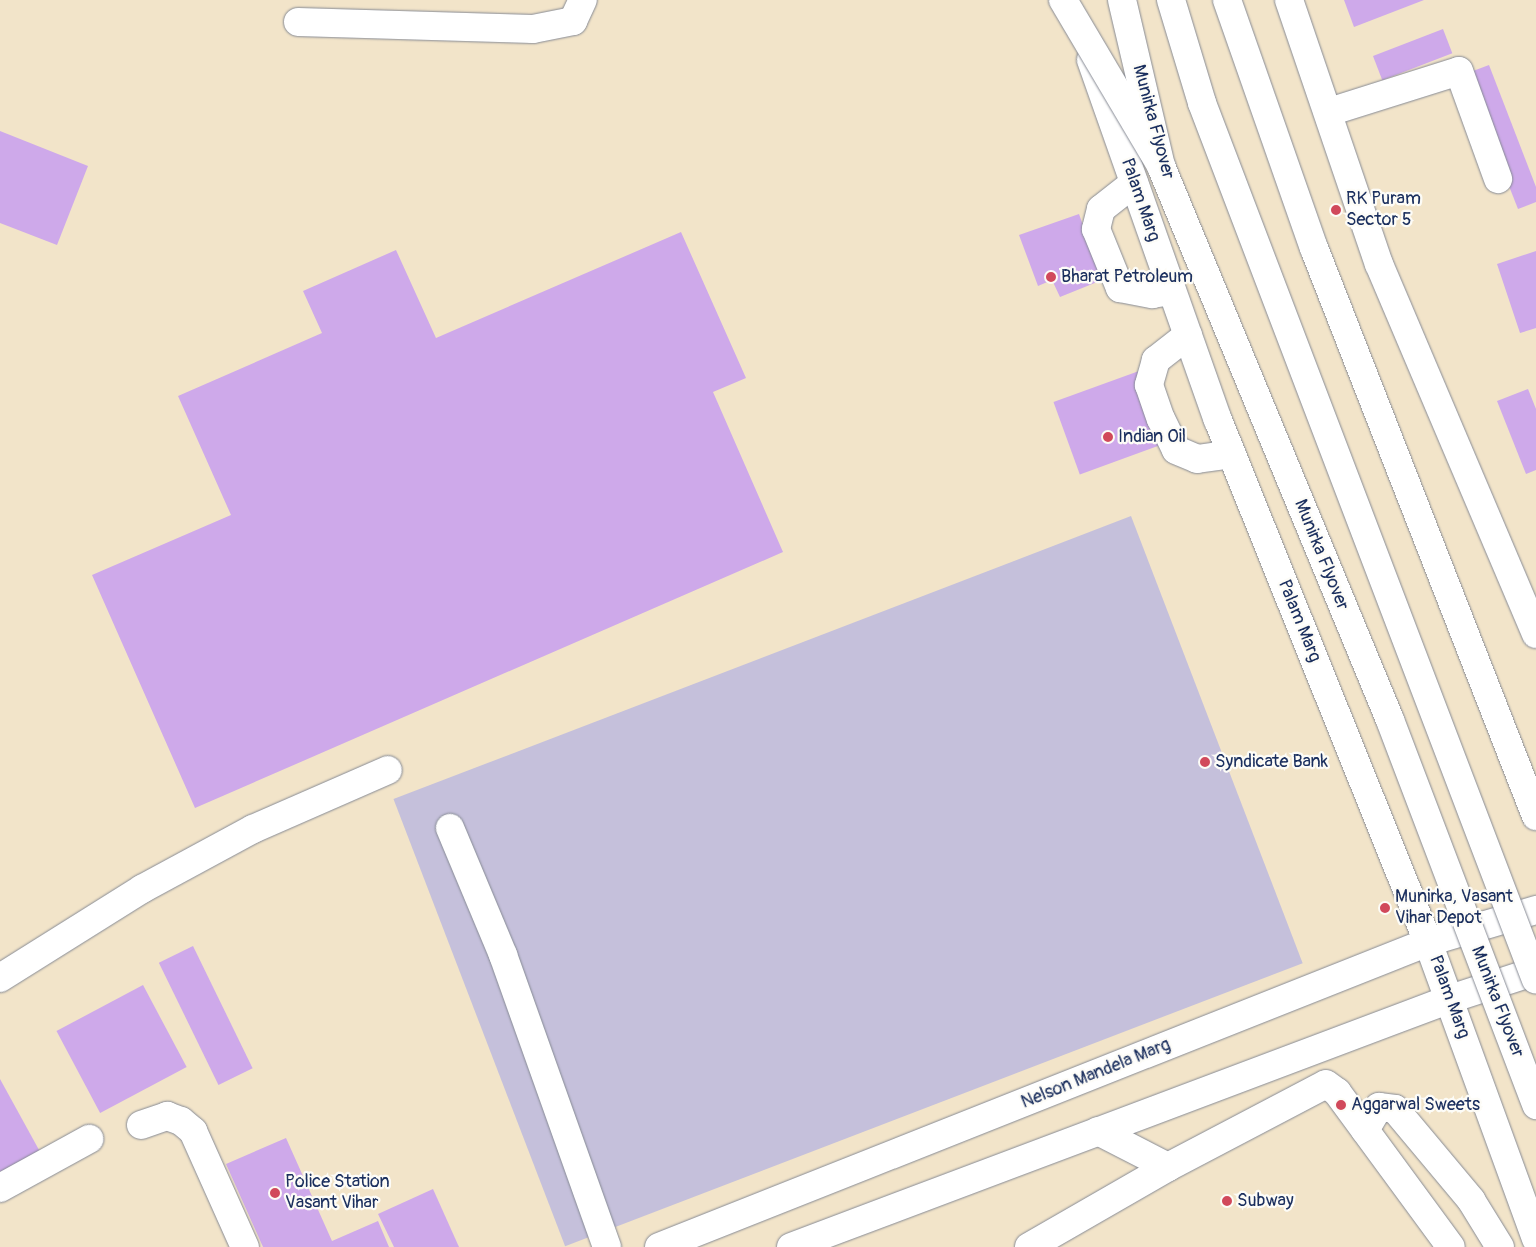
<!DOCTYPE html>
<html>
<head>
<meta charset="utf-8">
<style>
	body { margin:0 }
	#map { position:relative; width:1536px; height:1247px; overflow:hidden; background:#f2e4c9; font-family:Pangolin,sans-serif }
	div>[style] { position:absolute }
	.industrial>* { inset:0; background:#c5c0db; transform-origin:0 0 }
	.building>* { inset:0; background:#cea9ea; transform-origin:0 0 }
	.roads { filter:drop-shadow(0 0 1px #868a94) drop-shadow(0 0 1px #868a94) }
	.minor>* { height:28px; margin:-14px; padding:0 14px; transform-origin:14px; border-radius:14px; background:#fff }
	.major>* { height:28px; margin:-14px; padding:0 14px; transform-origin:14px; border-radius:14px; background:#fff }
	.bridges { filter:drop-shadow(0 0 1px #868a94) drop-shadow(0 0 1px #868a94) }
	.major-bridge>* { height:28px; margin:-14px; padding:0 14px; transform-origin:14px; border-radius:14px; background:#fff }
	.highway-bridge>* { height:28px; margin:-14px; padding:0 14px; transform-origin:14px; border-radius:14px; background:#fff }
	.dots>* { width:14px; height:14px; translate:-50% -50%; box-sizing:border-box; border:2px solid #fdfcf7; border-radius:50% }
	span { translate:-50% -50%; white-space:nowrap; text-align:center; line-height:1.15; -webkit-text-stroke:4.5px #fdfcf7; paint-order:stroke }
	.street-label { font-size:18px; color:#1b2f5e }
	.poi-label { font-size:18px; color:#1b2f5e }
	.left { translate:0 -50%; text-align:left }
</style>
</head>
<body>
<div id="map">
	<div class="industrial">
		<div style="left:1131px;top:516px;width:479px;height:790px;rotate:69deg"></div>
	</div>
	<div class="building">
		<div style="clip-path:polygon(1344px 0,1424px 0,1354px 27px)"></div>
		<div style="left:1443px;top:29px;width:26px;height:75px;rotate:69deg"></div>
		<div style="clip-path:polygon(1489px 65px,1536px 187px,1536px 202px,1518px 209px,1465px 74px)"></div>
		<div style="clip-path:polygon(0 131px,88px 166px,57px 245px,0 223px)"></div>
		<div style="clip-path:polygon(1079px 214px,1085px 231px,1112px 276px,1060px 297px,1052px 280px,1038px 286px,1019px 235px)"></div>
		<div style="clip-path:polygon(681px 232px,746px 378px,713px 392px,783px 552px,195px 808px,92px 575px,231px 515px,178px 396px,322px 333px,303px 291px,396px 250px,436px 338px)"></div>
		<div style="clip-path:polygon(1536px 251px,1536px 328px,1520px 333px,1497px 264px)"></div>
		<div style="left:1139px;top:371px;width:77px;height:91px;rotate:70deg"></div>
		<div style="clip-path:polygon(1528px 389px,1536px 409px,1536px 470px,1526px 474px,1497px 401px)"></div>
		<div style="left:193px;top:946px;width:136px;height:38px;rotate:64deg"></div>
		<div style="left:143px;top:985px;width:93px;height:98px;rotate:62deg"></div>
		<div style="clip-path:polygon(0 1079px,44px 1159px,0 1183px)"></div>
		<div style="clip-path:polygon(286px 1138px,332px 1241px,378px 1221px,389px 1247px,263px 1247px,226px 1164px)"></div>
		<div style="clip-path:polygon(433px 1189px,459px 1247px,394px 1247px,378px 1214px)"></div>
	</div>
	<div class="roads">
		<div class="minor">
			<div style="left:1289px;top:0;width:279px;rotate:71.2deg"></div>
			<div style="left:1379px;top:264px;width:402px;rotate:67deg"></div>
			<div style="left:298px;top:22px;width:235px;rotate:1.7deg"></div>
			<div style="left:533px;top:29px;width:41px;rotate:-11.3deg"></div>
			<div style="left:573px;top:21px;width:23px;rotate:-65deg"></div>
			<div style="left:1329px;top:112px;width:136px;rotate:-17.5deg"></div>
			<div style="left:1459px;top:71px;width:115px;rotate:70.1deg"></div>
			<div style="left:1134px;top:183px;width:42px;rotate:141.8deg"></div>
			<div style="left:1101px;top:209px;width:21px;rotate:104deg"></div>
			<div style="left:1096px;top:229px;width:64px;rotate:67.9deg"></div>
			<div style="left:1120px;top:288px;width:33px;rotate:11deg"></div>
			<div style="left:1152px;top:294px;width:20px;rotate:-9deg"></div>
			<div style="left:1188px;top:335px;width:41px;rotate:142deg"></div>
			<div style="left:1156px;top:360px;width:26px;rotate:106deg"></div>
			<div style="left:1149px;top:385px;width:36px;rotate:71deg"></div>
			<div style="left:1161px;top:419px;width:34px;rotate:64deg"></div>
			<div style="left:1176px;top:450px;width:23px;rotate:23deg"></div>
			<div style="left:1197px;top:459px;width:35px;rotate:-8deg"></div>
			<div style="left:450px;top:828px;width:138px;rotate:67.3deg"></div>
			<div style="left:503px;top:955px;width:310px;rotate:70.4deg"></div>
			<div style="left:0;top:978px;width:168px;rotate:-32.1deg"></div>
			<div style="left:142px;top:889px;width:126px;rotate:-28.4deg"></div>
			<div style="left:253px;top:829px;width:147px;rotate:-23.6deg"></div>
			<div style="left:141px;top:1125px;width:28px;rotate:-19deg"></div>
			<div style="left:167px;top:1116px;width:15px;rotate:20deg"></div>
			<div style="left:181px;top:1121px;width:16px;rotate:40deg"></div>
			<div style="left:193px;top:1131px;width:127px;rotate:65.9deg"></div>
			<div style="left:1365px;top:1130px;width:27px;rotate:-59deg"></div>
			<div style="left:1379px;top:1107px;width:16px;rotate:7deg"></div>
			<div style="left:1395px;top:1109px;width:119px;rotate:50.1deg"></div>
			<div style="left:1471px;top:1200px;width:55px;rotate:58.3deg"></div>
			<div style="left:1098px;top:1131px;width:79px;rotate:27.2deg"></div>
			<div style="left:0;top:1188px;width:102px;rotate:-28.8deg"></div>
			<div style="left:1029px;top:1247px;width:160px;rotate:-29.9deg"></div>
			<div style="left:1168px;top:1167px;width:178px;rotate:-27.7deg"></div>
			<div style="left:1326px;top:1084px;width:14px;rotate:36deg"></div>
			<div style="left:1337px;top:1092px;width:192px;rotate:53.7deg"></div>
		</div>
		<div class="major">
			<div style="left:1227px;top:0;width:263px;rotate:70.7deg"></div>
			<div style="left:1314px;top:248px;width:610px;rotate:68.65deg"></div>
			<div style="left:1091px;top:60px;width:382px;rotate:70.6deg"></div>
			<div style="left:1218px;top:420px;width:563px;rotate:68.09deg"></div>
			<div style="left:1428px;top:942px;width:316px;rotate:70deg"></div>
			<div style="left:659px;top:1247px;width:827px;rotate:-21.63deg"></div>
			<div style="left:1428px;top:942px;width:113px;rotate:-16.5deg"></div>
			<div style="left:791px;top:1247px;width:704px;rotate:-20.62deg"></div>
			<div style="left:1450px;top:999px;width:90px;rotate:-18deg"></div>
		</div>
	</div>
	<div class="bridges">
		<div class="major-bridge">
			<div style="left:1122px;top:0;width:171px;rotate:76.8deg"></div>
			<div style="left:1161px;top:166px;width:599px;rotate:67.54deg"></div>
			<div style="left:1390px;top:720px;width:412px;rotate:69.2deg"></div>
			<div style="left:1171px;top:0;width:108px;rotate:73.2deg"></div>
			<div style="left:1202px;top:103px;width:938px;rotate:69.15deg"></div>
		</div>
		<div class="highway-bridge">
			<div style="left:1063px;top:0;width:193px;rotate:59.4deg"></div>
		</div>
	</div>
	<div class="dots">
		<div style="left:1336px;top:210px;background:#d1495b"></div>
		<div style="left:1051px;top:277px;background:#d1495b"></div>
		<div style="left:1108px;top:437px;background:#d1495b"></div>
		<div style="left:1205px;top:762px;background:#d1495b"></div>
		<div style="left:1385px;top:908px;background:#d1495b"></div>
		<div style="left:1341px;top:1105px;background:#d1495b"></div>
		<div style="left:275px;top:1193px;background:#d1495b"></div>
		<div style="left:1227px;top:1201px;background:#d1495b"></div>
	</div>
	<div class="street-label">
		<span style="left:1153px;top:122px;rotate:75deg">Munirka Flyover</span>
		<span style="left:1140px;top:200px;rotate:71deg">Palam Marg</span>
		<span style="left:1321px;top:555px;rotate:68deg">Munirka Flyover</span>
		<span style="left:1299px;top:621px;rotate:68deg">Palam Marg</span>
		<span style="left:1449px;top:997px;rotate:70deg">Palam Marg</span>
		<span style="left:1497px;top:1002px;rotate:69deg">Munirka Flyover</span>
		<span style="left:1096px;top:1074px;rotate:-22deg">Nelson Mandela Marg</span>
	</div>
	<div class="poi-label">
		<span class="left" style="left:1346px;top:210px">RK Puram<br>Sector 5</span>
		<span class="left" style="left:1061px;top:277px">Bharat Petroleum</span>
		<span class="left" style="left:1118px;top:437px">Indian Oil</span>
		<span class="left" style="left:1215px;top:762px">Syndicate Bank</span>
		<span class="left" style="left:1395px;top:908px">Munirka, Vasant<br>Vihar Depot</span>
		<span class="left" style="left:1351px;top:1105px">Aggarwal Sweets</span>
		<span class="left" style="left:285px;top:1193px">Police Station<br>Vasant Vihar</span>
		<span class="left" style="left:1237px;top:1201px">Subway</span>
	</div>
</div>
</body>
</html>
